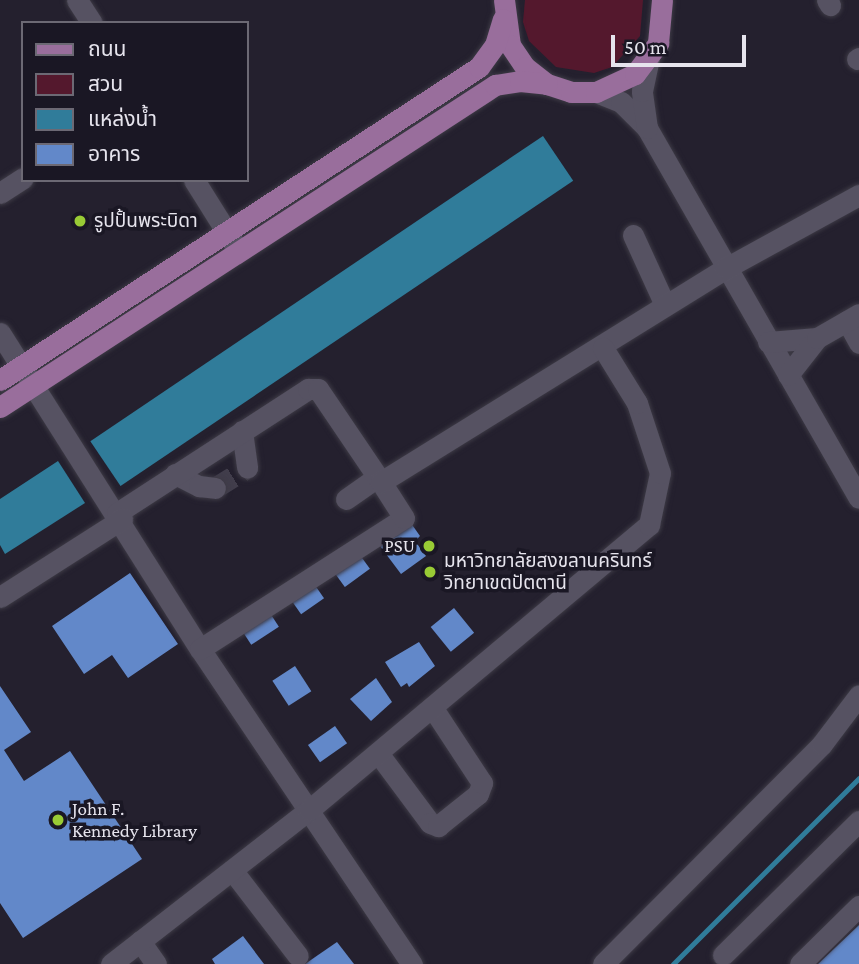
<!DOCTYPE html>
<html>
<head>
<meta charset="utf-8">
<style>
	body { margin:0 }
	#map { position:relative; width:859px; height:964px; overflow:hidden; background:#24202e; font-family:"Crimson Pro","Noto Sans Thai",serif }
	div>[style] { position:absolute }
	.green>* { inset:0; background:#54182d }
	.water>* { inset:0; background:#307c9a; transform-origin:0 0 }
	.stream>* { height:5px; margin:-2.5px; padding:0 2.5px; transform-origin:2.5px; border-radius:2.5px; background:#307c9a }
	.building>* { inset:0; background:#6288c9; transform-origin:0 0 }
	.minor-tunnel>* { height:21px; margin-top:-10.5px; transform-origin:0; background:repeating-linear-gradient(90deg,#413d4b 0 21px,transparent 0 31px) }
	.roads { filter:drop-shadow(0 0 2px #3d3a45) drop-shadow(0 0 2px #3d3a45) }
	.minor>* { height:21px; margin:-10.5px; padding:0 10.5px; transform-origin:10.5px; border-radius:10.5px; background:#565262 }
	.major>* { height:21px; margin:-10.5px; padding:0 10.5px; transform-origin:10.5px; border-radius:10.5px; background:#996e9c }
	.dots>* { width:19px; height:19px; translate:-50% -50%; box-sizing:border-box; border:4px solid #1a1724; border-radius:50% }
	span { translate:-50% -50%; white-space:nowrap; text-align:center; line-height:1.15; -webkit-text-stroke:7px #1a1724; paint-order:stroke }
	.poi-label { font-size:19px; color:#e6e4ed }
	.left { translate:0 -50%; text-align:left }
	.right { translate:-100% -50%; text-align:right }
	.legend { position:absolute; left:21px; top:21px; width:228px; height:161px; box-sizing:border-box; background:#1a1724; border:2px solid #6c6974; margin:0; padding:9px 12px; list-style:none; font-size:21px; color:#e6e4ed }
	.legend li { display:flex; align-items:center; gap:14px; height:35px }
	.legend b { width:35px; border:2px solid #6c6974 }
	.scale { position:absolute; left:611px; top:35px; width:135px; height:32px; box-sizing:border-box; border:4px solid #e6e4ed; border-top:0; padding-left:9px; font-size:21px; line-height:24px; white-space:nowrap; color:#e6e4ed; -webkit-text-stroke:5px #1a1724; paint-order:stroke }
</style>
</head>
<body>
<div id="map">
	<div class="green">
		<div style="clip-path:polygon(525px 0,643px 0,640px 36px,612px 67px,594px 73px,556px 67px,529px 41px,523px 22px)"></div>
	</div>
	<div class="water">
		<div style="left:543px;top:136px;width:54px;height:546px;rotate:56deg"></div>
		<div style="clip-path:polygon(58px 461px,85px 503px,5px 554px,0 545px,0 499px)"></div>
	</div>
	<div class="stream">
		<div style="left:673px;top:964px;width:263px;rotate:-45deg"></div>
	</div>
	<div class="building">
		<div style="clip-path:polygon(408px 519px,420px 536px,415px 541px,426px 556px,401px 574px,377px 542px)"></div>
		<div style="left:357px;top:551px;width:22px;height:31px;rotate:54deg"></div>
		<div style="clip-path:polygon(130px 573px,178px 644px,128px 678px,112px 655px,84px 674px,52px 626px)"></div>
		<div style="left:312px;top:581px;width:21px;height:28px;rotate:55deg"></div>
		<div style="left:454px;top:608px;width:32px;height:30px;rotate:51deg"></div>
		<div style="left:268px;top:610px;width:20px;height:33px;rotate:57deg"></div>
		<div style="clip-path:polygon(419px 642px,435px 666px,409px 687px,407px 683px,401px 687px,385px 662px)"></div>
		<div style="left:295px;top:666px;width:30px;height:27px;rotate:57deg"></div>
		<div style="clip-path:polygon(376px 678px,392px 702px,371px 721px,350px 699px)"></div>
		<div style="clip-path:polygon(0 686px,31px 732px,4px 750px,24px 781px,70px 751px,142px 859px,23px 938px,0 903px)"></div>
		<div style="left:335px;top:726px;width:21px;height:33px;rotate:55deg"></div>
		<div style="clip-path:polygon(859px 925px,859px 964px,818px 964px)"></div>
		<div style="clip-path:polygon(243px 936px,264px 964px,215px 964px,212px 959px)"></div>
		<div style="clip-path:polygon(337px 942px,354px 964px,305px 964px)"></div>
	</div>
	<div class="minor-tunnel">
		<div style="left:215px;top:488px;width:38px;rotate:-32deg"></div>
	</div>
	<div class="roads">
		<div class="minor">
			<div style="left:77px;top:0;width:27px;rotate:57deg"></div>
			<div style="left:827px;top:0;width:6px;rotate:59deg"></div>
			<div style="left:857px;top:59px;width:2px;rotate:-27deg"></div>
			<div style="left:596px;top:92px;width:27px;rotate:22deg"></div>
			<div style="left:621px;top:102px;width:37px;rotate:45deg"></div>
			<div style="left:647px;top:128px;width:426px;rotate:60.2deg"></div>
			<div style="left:647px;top:128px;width:37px;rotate:-98deg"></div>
			<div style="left:642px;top:91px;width:34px;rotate:-78deg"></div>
			<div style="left:194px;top:180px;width:79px;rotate:57.9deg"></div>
			<div style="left:0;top:193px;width:27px;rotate:-33deg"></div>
			<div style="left:633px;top:235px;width:77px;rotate:65.4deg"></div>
			<div style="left:847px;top:321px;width:25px;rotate:61deg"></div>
			<div style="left:0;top:333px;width:374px;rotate:57.7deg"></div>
			<div style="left:200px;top:649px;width:380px;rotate:56.1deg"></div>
			<div style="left:768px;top:342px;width:49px;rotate:-4.7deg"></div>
			<div style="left:788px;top:375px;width:47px;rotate:-51.9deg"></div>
			<div style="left:817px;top:338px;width:48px;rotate:-29.7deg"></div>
			<div style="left:242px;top:431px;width:37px;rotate:82deg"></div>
			<div style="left:175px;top:474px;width:27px;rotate:27deg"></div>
			<div style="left:199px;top:486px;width:16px;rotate:7deg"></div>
			<div style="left:346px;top:499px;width:39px;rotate:-35deg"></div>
			<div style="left:117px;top:513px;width:228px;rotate:-33deg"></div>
			<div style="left:308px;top:389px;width:10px"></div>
			<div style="left:318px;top:389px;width:112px;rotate:55.9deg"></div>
			<div style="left:0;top:597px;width:145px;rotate:-32.6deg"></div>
			<div style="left:200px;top:649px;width:242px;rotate:-32.7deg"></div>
			<div style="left:404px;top:518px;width:43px;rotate:-122.6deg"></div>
			<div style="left:381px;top:482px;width:406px;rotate:-31.8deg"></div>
			<div style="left:726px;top:268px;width:152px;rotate:-28.8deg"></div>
			<div style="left:378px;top:753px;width:87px;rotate:53.4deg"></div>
			<div style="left:430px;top:823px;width:9px;rotate:21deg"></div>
			<div style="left:438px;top:826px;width:51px;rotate:-38.7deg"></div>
			<div style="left:478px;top:794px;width:12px;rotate:-70deg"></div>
			<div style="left:482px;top:783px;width:91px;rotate:-123.3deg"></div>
			<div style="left:232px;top:870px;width:108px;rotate:52.5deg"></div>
			<div style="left:140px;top:941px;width:28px;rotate:55deg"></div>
			<div style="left:723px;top:955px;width:191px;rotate:-44.6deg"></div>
			<div style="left:111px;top:964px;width:251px;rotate:-37.9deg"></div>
			<div style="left:309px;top:810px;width:444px;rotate:-40deg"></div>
			<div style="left:649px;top:525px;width:53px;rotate:-78.1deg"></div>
			<div style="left:660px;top:473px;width:74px;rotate:-108.2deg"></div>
			<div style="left:637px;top:403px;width:65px;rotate:-121.7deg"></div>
			<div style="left:603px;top:964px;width:310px;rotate:-45.1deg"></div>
			<div style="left:822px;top:744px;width:61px;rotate:-52.9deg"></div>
			<div style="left:800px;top:964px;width:83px;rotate:-44.5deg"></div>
		</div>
		<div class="major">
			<div style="left:504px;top:0;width:45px;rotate:82.4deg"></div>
			<div style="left:510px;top:45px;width:27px;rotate:56deg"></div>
			<div style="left:525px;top:67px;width:28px;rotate:38deg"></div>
			<div style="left:547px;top:84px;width:25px;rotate:18deg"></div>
			<div style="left:571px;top:92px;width:25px"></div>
			<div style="left:596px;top:92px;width:43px;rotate:-24.8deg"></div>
			<div style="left:635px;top:74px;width:39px;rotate:-53deg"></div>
			<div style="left:658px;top:43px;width:43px;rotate:-84.7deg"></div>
			<div style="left:0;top:380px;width:572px;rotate:-33.16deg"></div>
			<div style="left:479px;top:67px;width:27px;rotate:-54deg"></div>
			<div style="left:495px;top:45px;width:27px;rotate:-73deg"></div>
			<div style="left:0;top:407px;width:591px;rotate:-33.04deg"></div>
			<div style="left:495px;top:85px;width:25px;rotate:-9deg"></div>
			<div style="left:520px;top:81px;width:27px;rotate:6deg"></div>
		</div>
	</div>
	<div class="dots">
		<div style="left:80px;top:221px;background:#99cb35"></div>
		<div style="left:429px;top:546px;background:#99cb35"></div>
		<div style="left:430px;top:572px;background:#99cb35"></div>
		<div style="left:58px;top:820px;background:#99cb35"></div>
	</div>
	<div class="poi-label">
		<span class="left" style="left:94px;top:221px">รูปปั้นพระบิดา</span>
		<span class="right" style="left:415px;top:546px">PSU</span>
		<span class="left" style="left:444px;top:572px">มหาวิทยาลัยสงขลานครินทร์<br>วิทยาเขตปัตตานี</span>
		<span class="left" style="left:72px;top:820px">John F.<br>Kennedy Library</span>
	</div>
	<ul class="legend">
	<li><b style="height:9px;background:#996e9c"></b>ถนน</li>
	<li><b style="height:19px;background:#54182d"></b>สวน</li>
	<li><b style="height:19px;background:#307c9a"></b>แหล่งน้ำ</li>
	<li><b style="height:19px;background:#6288c9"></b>อาคาร</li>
	</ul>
	<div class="scale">50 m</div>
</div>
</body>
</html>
